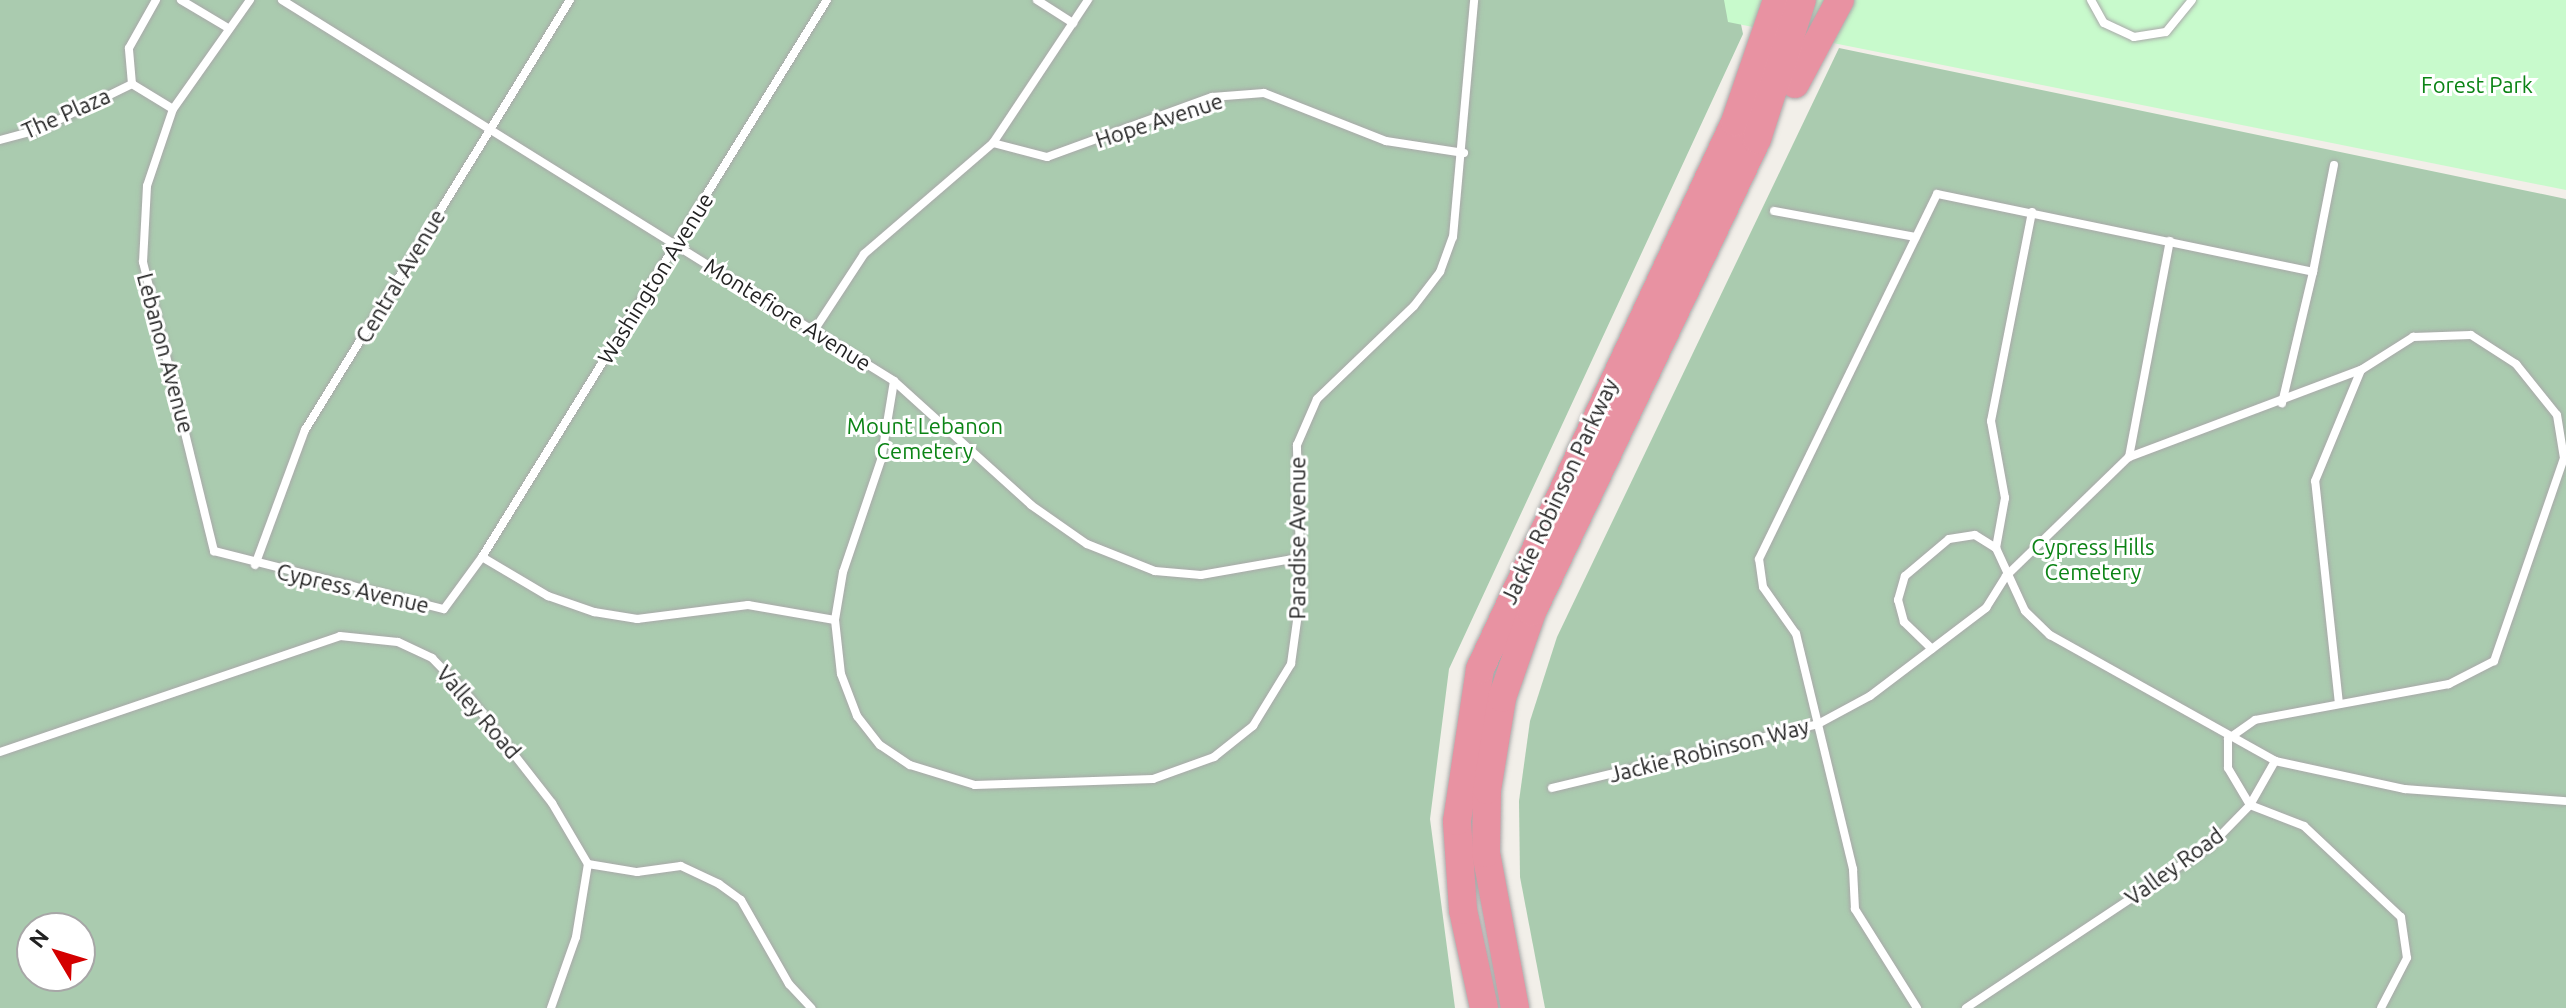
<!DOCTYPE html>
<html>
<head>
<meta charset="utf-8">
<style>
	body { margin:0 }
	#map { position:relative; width:2566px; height:1008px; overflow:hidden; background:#f2efe9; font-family:Ubuntu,sans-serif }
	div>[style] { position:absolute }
	.cemetery>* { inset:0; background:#aacbaf }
	.park>* { inset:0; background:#c8facc }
	.roads { filter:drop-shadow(0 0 2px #a9a9a9) drop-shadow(0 0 2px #a9a9a9) }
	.lane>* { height:8px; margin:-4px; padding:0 4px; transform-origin:4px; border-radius:4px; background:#fff }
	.highway>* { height:28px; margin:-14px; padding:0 14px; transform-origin:14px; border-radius:14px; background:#e892a2 }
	span { translate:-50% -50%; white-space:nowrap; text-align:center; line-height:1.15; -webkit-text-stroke:6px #fff; paint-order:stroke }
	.park-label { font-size:22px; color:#0c8416 }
	.street-label { font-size:22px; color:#222 }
	.north { position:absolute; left:16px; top:912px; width:80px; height:80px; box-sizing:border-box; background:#fff; border:2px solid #a7a7a7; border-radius:50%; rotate:308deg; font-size:22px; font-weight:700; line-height:32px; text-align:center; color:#222 }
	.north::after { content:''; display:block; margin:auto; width:28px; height:36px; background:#d40000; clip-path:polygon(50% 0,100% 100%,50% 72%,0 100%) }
</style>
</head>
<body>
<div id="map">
	<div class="cemetery">
		<div style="clip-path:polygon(evenodd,0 0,1736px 0,1743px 34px,1449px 669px,1430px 819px,1455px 1008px,0 1008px,0 0,32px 928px,80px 928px,80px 976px,32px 976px,32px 928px)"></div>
		<div style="clip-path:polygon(1839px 48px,2566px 199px,2566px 1008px,1545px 1008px,1520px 877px,1519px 801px,1530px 721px,1557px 637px)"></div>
	</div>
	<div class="park">
		<div style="clip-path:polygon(1724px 0,2566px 0,2566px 190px,1728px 22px)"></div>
	</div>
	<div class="roads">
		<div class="lane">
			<div style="left:181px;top:0;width:55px;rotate:30.8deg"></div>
			<div style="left:250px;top:0;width:133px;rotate:125.2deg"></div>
			<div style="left:173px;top:109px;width:81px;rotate:108.7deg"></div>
			<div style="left:147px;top:186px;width:76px;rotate:93deg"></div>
			<div style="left:143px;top:262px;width:298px;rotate:76.2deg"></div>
			<div style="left:214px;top:551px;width:237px;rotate:14.2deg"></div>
			<div style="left:444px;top:609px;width:64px;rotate:-53.8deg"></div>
			<div style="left:482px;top:557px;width:77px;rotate:30.6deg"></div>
			<div style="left:548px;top:596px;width:49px;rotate:19.2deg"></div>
			<div style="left:594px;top:612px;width:44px;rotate:9.2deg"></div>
			<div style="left:637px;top:619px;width:112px;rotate:-7.2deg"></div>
			<div style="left:748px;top:605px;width:88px;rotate:9.8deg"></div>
			<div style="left:282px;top:0;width:721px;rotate:31.9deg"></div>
			<div style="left:894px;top:381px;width:185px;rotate:42.1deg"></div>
			<div style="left:1031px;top:505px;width:68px;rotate:34.9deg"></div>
			<div style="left:1087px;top:544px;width:73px;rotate:21.7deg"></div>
			<div style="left:1155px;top:571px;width:46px;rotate:5deg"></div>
			<div style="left:1201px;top:575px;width:98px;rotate:-9.9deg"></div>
			<div style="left:1037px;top:0;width:43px;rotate:32.6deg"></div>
			<div style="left:2091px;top:0;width:26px;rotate:61deg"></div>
			<div style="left:2104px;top:23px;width:33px;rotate:25deg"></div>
			<div style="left:2134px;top:37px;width:32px;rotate:-9deg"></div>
			<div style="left:2166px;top:32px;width:41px;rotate:-50.9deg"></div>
			<div style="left:132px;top:84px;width:36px;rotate:-95deg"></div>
			<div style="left:129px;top:48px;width:55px;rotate:-60.6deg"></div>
			<div style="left:132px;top:84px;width:48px;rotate:31.4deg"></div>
			<div style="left:0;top:140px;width:39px;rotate:-15deg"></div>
			<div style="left:38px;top:130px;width:105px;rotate:-26.1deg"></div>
			<div style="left:993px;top:143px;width:56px;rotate:14.5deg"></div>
			<div style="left:1047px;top:157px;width:176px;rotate:-20deg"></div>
			<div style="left:1212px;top:97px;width:52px;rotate:-4.4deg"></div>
			<div style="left:1264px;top:93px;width:131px;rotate:21.5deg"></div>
			<div style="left:1386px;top:141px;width:79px;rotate:8.7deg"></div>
			<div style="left:1774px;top:211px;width:144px;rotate:10.4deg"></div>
			<div style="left:2313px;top:272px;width:109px;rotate:-78.9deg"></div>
			<div style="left:815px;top:329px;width:90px;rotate:-56.8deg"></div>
			<div style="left:864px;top:254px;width:170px;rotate:-40.7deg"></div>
			<div style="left:993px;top:143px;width:172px;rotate:-56.4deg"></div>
			<div style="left:894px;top:381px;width:80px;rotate:99.3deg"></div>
			<div style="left:881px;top:460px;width:118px;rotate:108.7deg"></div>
			<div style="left:843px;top:572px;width:49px;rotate:99.5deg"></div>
			<div style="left:835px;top:620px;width:54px;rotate:83.7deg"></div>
			<div style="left:841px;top:674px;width:45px;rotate:69.1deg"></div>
			<div style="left:857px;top:716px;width:37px;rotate:52deg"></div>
			<div style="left:880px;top:745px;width:36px;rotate:34deg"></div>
			<div style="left:910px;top:765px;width:68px;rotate:17.1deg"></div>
			<div style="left:975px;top:785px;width:178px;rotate:-1.9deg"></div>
			<div style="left:1153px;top:779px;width:65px;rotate:-19.8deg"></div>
			<div style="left:1214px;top:757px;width:50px;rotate:-38.5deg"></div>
			<div style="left:1253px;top:726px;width:73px;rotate:-58.5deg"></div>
			<div style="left:1291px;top:664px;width:73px;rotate:-82.1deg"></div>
			<div style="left:1301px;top:592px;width:147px;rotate:-91.6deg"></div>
			<div style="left:1297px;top:445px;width:50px;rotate:-66.5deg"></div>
			<div style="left:1317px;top:399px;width:134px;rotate:-43.8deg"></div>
			<div style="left:1414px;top:306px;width:43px;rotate:-52.6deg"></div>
			<div style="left:1440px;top:272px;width:37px;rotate:-70deg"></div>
			<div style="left:1453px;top:237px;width:238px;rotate:-84.9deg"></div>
			<div style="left:2129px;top:457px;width:220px;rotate:-79.3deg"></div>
			<div style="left:1996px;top:548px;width:51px;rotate:-79.8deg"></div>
			<div style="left:2005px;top:498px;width:78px;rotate:-100.3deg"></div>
			<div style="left:1991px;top:421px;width:213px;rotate:-78.9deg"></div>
			<div style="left:482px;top:557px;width:655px;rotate:-58.23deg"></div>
			<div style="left:255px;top:565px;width:144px;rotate:-69.7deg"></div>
			<div style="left:305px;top:430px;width:505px;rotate:-58.36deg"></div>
			<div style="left:1932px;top:649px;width:39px;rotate:-136deg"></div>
			<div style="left:1904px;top:622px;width:23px;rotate:-105deg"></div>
			<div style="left:1898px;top:600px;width:25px;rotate:-74deg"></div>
			<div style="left:1905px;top:576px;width:57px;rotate:-40.1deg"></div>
			<div style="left:1949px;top:539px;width:26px;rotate:-9deg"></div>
			<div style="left:1975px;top:535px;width:25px;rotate:32deg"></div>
			<div style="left:1996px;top:548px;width:69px;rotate:65.3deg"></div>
			<div style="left:2025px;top:611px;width:35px;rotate:44deg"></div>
			<div style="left:2050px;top:635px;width:258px;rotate:29.2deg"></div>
			<div style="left:2339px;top:704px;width:224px;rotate:-96.1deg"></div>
			<div style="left:2315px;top:481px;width:120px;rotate:-67.5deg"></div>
			<div style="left:0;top:752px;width:359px;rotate:-18.8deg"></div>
			<div style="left:340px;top:636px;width:58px;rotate:5.9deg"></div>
			<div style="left:398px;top:642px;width:38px;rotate:25deg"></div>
			<div style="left:432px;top:658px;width:49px;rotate:45.8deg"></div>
			<div style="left:466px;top:693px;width:140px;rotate:52deg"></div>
			<div style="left:552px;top:803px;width:71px;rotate:59.5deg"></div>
			<div style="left:588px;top:864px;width:50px;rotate:9.3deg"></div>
			<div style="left:637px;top:872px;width:44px;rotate:-7.8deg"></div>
			<div style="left:681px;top:866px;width:42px;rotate:25.3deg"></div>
			<div style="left:719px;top:884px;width:27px;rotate:36deg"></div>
			<div style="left:741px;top:900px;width:97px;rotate:60.3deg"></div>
			<div style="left:789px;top:984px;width:33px;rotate:47deg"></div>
			<div style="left:1552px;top:788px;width:274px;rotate:-13.5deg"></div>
			<div style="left:1818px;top:724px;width:59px;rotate:-28.3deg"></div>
			<div style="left:1870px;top:696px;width:146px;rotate:-37.2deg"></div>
			<div style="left:1986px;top:608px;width:38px;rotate:-58deg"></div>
			<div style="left:2006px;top:576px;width:171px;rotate:-44.1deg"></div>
			<div style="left:2129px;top:457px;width:248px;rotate:-20.6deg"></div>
			<div style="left:2361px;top:370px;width:62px;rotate:-32.4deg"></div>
			<div style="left:2413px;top:337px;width:58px;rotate:-2deg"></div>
			<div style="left:2471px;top:335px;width:54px;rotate:32.8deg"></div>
			<div style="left:2516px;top:364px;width:65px;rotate:51.2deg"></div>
			<div style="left:2557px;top:415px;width:44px;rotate:80.8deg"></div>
			<div style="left:2564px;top:458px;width:215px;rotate:109deg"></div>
			<div style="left:2494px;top:661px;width:51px;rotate:152.9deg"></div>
			<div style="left:2449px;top:684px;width:197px;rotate:169.5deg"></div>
			<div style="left:2255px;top:720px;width:33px;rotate:145deg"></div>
			<div style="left:2228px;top:739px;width:29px;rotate:90deg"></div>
			<div style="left:2228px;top:768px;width:43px;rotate:59.3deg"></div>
			<div style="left:2250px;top:805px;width:58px;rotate:21.3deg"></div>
			<div style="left:2304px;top:826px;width:133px;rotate:43.2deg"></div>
			<div style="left:2401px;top:917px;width:41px;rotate:81.7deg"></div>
			<div style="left:2407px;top:958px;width:56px;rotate:117.5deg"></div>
			<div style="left:551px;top:1008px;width:75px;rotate:-70.6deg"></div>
			<div style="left:576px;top:937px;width:74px;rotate:-80.7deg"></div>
			<div style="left:1917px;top:1008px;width:117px;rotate:-122.1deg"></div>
			<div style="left:1855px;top:909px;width:40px;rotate:-92.9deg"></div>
			<div style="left:1853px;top:869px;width:242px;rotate:-103.6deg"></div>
			<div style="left:1796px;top:634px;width:57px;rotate:-125.1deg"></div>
			<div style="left:1763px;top:587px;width:28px;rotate:-98deg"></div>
			<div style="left:1759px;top:559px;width:406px;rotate:-64deg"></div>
			<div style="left:1937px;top:194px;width:384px;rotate:11.7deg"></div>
			<div style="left:2313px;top:272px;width:135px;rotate:103.3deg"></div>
			<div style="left:1966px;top:1008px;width:294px;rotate:-33.6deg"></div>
			<div style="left:2211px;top:845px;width:56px;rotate:-45.7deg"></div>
			<div style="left:2250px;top:805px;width:51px;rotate:-60.4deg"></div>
			<div style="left:2275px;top:761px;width:133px;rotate:12.2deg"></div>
			<div style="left:2405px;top:789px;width:161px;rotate:4.3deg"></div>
		</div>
		<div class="highway">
			<div style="left:1795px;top:84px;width:95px;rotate:-61.8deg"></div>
			<div style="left:1484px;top:1008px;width:100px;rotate:-102.1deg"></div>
			<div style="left:1463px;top:910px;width:89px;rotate:-93.9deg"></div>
			<div style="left:1457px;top:821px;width:154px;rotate:-81.4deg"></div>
			<div style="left:1480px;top:669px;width:604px;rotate:-65.01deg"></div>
			<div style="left:1735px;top:122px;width:129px;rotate:-71deg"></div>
			<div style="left:1515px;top:1008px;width:158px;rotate:-100.6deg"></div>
			<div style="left:1486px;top:853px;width:63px;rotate:-89.1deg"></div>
			<div style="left:1487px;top:790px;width:93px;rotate:-80.7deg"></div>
			<div style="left:1502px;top:698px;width:91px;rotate:-70.8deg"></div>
			<div style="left:1532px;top:612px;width:524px;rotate:-64.56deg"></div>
			<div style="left:1757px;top:139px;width:146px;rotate:-72.1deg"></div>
		</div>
	</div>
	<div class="park-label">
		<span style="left:2477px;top:85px">Forest Park</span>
		<span style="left:925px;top:438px">Mount Lebanon<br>Cemetery</span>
		<span style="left:2093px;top:559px">Cypress Hills<br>Cemetery</span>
	</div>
	<div class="street-label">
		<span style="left:66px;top:113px;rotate:-24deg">The Plaza</span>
		<span style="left:1159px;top:120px;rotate:-18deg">Hope Avenue</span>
		<span style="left:400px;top:276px;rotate:-59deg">Central Avenue</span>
		<span style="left:655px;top:278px;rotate:-58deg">Washington Avenue</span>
		<span style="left:788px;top:314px;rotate:32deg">Montefiore Avenue</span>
		<span style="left:166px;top:353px;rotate:75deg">Lebanon Avenue</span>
		<span style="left:1559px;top:491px;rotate:-65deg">Jackie Robinson Parkway</span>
		<span style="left:1297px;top:538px;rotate:-90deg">Paradise Avenue</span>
		<span style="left:353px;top:588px;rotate:13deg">Cypress Avenue</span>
		<span style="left:479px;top:712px;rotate:49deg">Valley Road</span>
		<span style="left:1709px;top:750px;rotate:-14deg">Jackie Robinson Way</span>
		<span style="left:2174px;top:866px;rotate:-36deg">Valley Road</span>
	</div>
	<div class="north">N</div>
</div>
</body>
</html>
